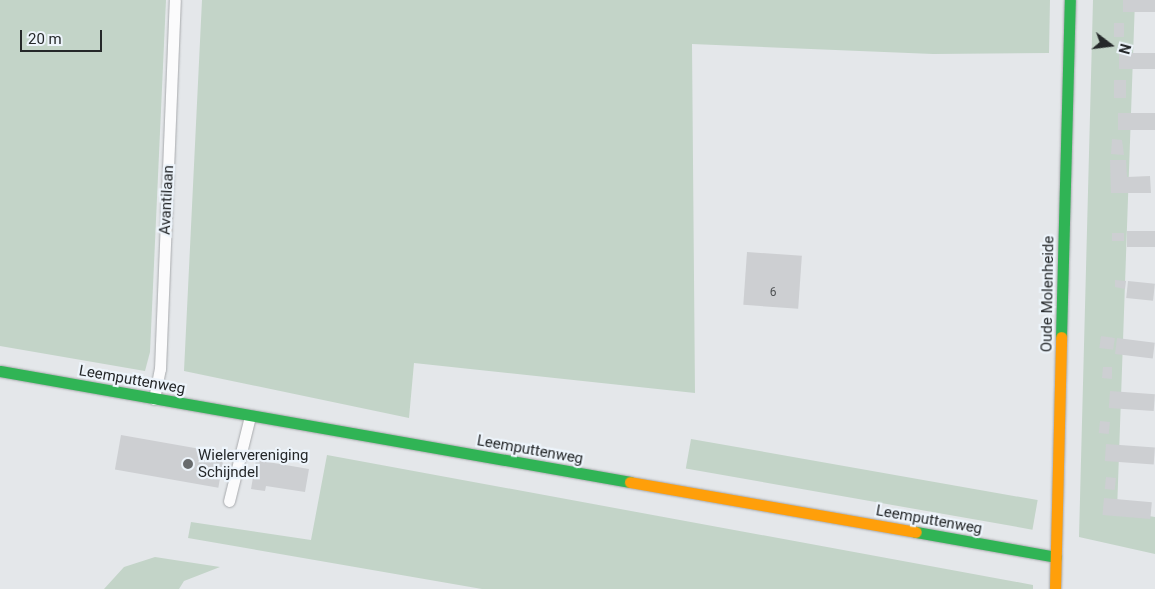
<!DOCTYPE html>
<html>
<head>
<meta charset="utf-8">
<style>
	body { margin:0 }
	#map { position:relative; width:1155px; height:589px; overflow:hidden; background:#e4e7ea; font-family:Roboto,sans-serif }
	div>[style] { position:absolute }
	.green>* { inset:0; background:#c3d4c8; transform-origin:0 0 }
	.building>* { inset:0; background:#cdcfd2; transform-origin:0 0 }
	.roads { filter:drop-shadow(0 0 1px #a8aaad) drop-shadow(0 0 1px #a8aaad) }
	.lane>* { height:11px; margin:-5.5px; padding:0 5.5px; transform-origin:5.5px; border-radius:5.5px; background:#fbfbfc }
	.fast>* { height:11px; margin:-5.5px; padding:0 5.5px; transform-origin:5.5px; border-radius:5.5px; background:#30b455 }
	.slow>* { height:11px; margin:-5.5px; padding:0 5.5px; transform-origin:5.5px; border-radius:5.5px; background:#ff9f0a }
	.dots>* { width:14px; height:14px; translate:-50% -50%; box-sizing:border-box; border:2px solid #edf4fb; border-radius:50% }
	span { translate:-50% -50%; white-space:nowrap; text-align:center; line-height:1.15; -webkit-text-stroke:4.5px #edf4fb; paint-order:stroke }
	.number-label { font-size:12px; color:#4f5254 }
	.number-label span { -webkit-text-stroke-width:0 }
	.street-label { font-size:15px; color:#25282a }
	.poi-label { font-size:15px; color:#25282a }
	.left { translate:0 -50%; text-align:left }
	.north { position:absolute; left:1085px; top:20px; width:50px; height:50px; -webkit-text-stroke:4px #edf4fb; paint-order:stroke; rotate:105deg; font-size:14px; font-weight:700; line-height:20px; text-align:center; color:#25282a }
	.north::after { content:''; display:block; margin:auto; width:18px; height:22px; background:#25282a; clip-path:polygon(50% 0,100% 100%,50% 72%,0 100%) }
	.scale { position:absolute; left:20px; top:30px; width:82px; height:22px; box-sizing:border-box; border:2px solid #25282a; border-top:0; padding-left:6px; font-size:15px; line-height:18px; white-space:nowrap; color:#25282a; -webkit-text-stroke:4px #edf4fb; paint-order:stroke }
</style>
</head>
<body>
<div id="map">
	<div class="green">
		<div style="clip-path:polygon(0 0,166px 0,150px 352px,145px 371px,0 346px)"></div>
		<div style="clip-path:polygon(202px 0,1050px 0,1049px 53px,933px 54px,692px 44px,695px 393px,414px 363px,409px 418px,184px 371px)"></div>
		<div style="clip-path:polygon(1093px 0,1135px 0,1117px 511px,1155px 517px,1155px 554px,1079px 537px)"></div>
		<div style="left:691px;top:439px;width:352px;height:30px;rotate:10deg"></div>
		<div style="clip-path:polygon(327px 455px,1033px 585px,1033px 589px,482px 589px,188px 538px,191px 522px,311px 540px)"></div>
		<div style="clip-path:polygon(155px 557px,220px 567px,184px 581px,179px 589px,104px 589px,124px 567px)"></div>
	</div>
	<div class="building">
		<div style="left:1123px;top:0;width:32px;height:12px"></div>
		<div style="left:1114px;top:23px;width:10px;height:14px"></div>
		<div style="left:1119px;top:53px;width:36px;height:16px"></div>
		<div style="left:1114px;top:80px;width:12px;height:18px"></div>
		<div style="left:1118px;top:113px;width:37px;height:17px"></div>
		<div style="clip-path:polygon(1112px 139px,1122px 140px,1124px 155px,1111px 154px)"></div>
		<div style="clip-path:polygon(1110px 160px,1126px 160px,1127px 177px,1150px 176px,1151px 193px,1111px 193px)"></div>
		<div style="left:1155px;top:231px;width:16px;height:28px;rotate:90deg"></div>
		<div style="left:1112px;top:233px;width:12px;height:8px"></div>
		<div style="left:747px;top:252px;width:55px;height:53px;rotate:4deg"></div>
		<div style="clip-path:polygon(1115px 280px,1126px 281px,1125px 289px,1115px 287px)"></div>
		<div style="left:1128px;top:281px;width:27px;height:17px;rotate:6deg"></div>
		<div style="left:1101px;top:336px;width:14px;height:12px;rotate:8deg"></div>
		<div style="left:1117px;top:338px;width:38px;height:16px;rotate:7deg"></div>
		<div style="clip-path:polygon(1103px 367px,1112px 367px,1112px 379px,1102px 378px)"></div>
		<div style="left:1110px;top:391px;width:45px;height:17px;rotate:4deg"></div>
		<div style="left:1100px;top:421px;width:10px;height:12px;rotate:6deg"></div>
		<div style="left:121px;top:435px;width:105px;height:35px;rotate:10deg"></div>
		<div style="left:1106px;top:444px;width:49px;height:17px;rotate:4deg"></div>
		<div style="clip-path:polygon(256px 460px,309px 469px,305px 492px,266px 486px,265px 491px,251px 489px)"></div>
		<div style="left:1106px;top:477px;width:10px;height:12px;rotate:6deg"></div>
		<div style="left:1104px;top:498px;width:48px;height:17px;rotate:5deg"></div>
	</div>
	<div class="roads">
		<div class="lane">
			<div style="left:154px;top:399px;width:31px;rotate:-79deg"></div>
			<div style="left:160px;top:369px;width:369px;rotate:-87.7deg"></div>
			<div style="left:229px;top:501px;width:88px;rotate:-76.1deg"></div>
		</div>
		<div class="fast">
			<div style="left:1061px;top:337px;width:337px;rotate:-88.5deg"></div>
			<div style="left:0;top:371px;width:640px;rotate:9.99deg"></div>
			<div style="left:916px;top:532px;width:142px;rotate:10.1deg"></div>
		</div>
		<div class="slow">
			<div style="left:630px;top:482px;width:290px;rotate:9.9deg"></div>
			<div style="left:1055px;top:589px;width:252px;rotate:-88.6deg"></div>
		</div>
	</div>
	<div class="dots">
		<div style="left:188px;top:464px;background:#686b6d"></div>
	</div>
	<div class="number-label">
		<span style="left:773px;top:293px">6</span>
	</div>
	<div class="street-label">
		<span style="left:167px;top:200px;rotate:-87deg">Avantilaan</span>
		<span style="left:1048px;top:294px;rotate:-89deg">Oude Molenheide</span>
		<span style="left:132px;top:380px;rotate:10deg">Leemputtenweg</span>
		<span style="left:530px;top:450px;rotate:10deg">Leemputtenweg</span>
		<span style="left:929px;top:520px;rotate:10deg">Leemputtenweg</span>
	</div>
	<div class="poi-label">
		<span class="left" style="left:198px;top:464px">Wielervereniging<br>Schijndel</span>
	</div>
	<div class="north">N</div>
	<div class="scale">20 m</div>
</div>
</body>
</html>
